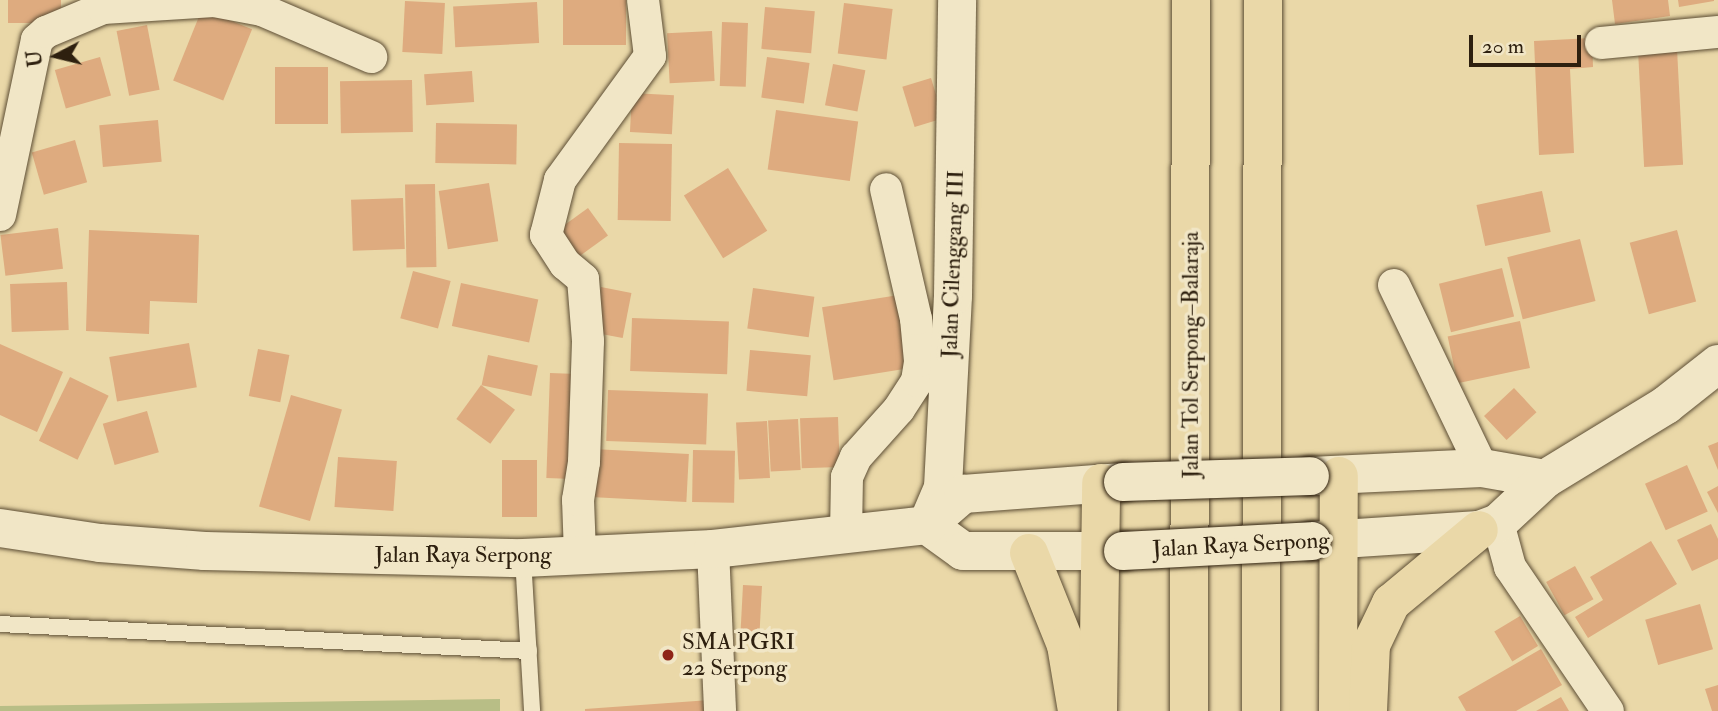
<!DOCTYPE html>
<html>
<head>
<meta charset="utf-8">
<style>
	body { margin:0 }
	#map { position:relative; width:1718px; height:711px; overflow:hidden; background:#ead8a8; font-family:"IM FELL Double Pica",serif }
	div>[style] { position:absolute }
	.green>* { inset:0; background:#b8be86 }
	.building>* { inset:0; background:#deab7f; transform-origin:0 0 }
	.roads { filter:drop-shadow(0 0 2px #5d4e35) drop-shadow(0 0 2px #5d4e35) }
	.lane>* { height:16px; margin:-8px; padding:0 8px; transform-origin:8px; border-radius:8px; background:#f1e6c6 }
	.street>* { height:32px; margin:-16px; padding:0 16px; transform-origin:16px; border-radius:16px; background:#f1e6c6 }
	.secondary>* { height:38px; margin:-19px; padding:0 19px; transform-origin:19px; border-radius:19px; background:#f1e6c6 }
	.highway>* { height:38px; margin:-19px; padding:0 19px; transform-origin:19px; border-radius:19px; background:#ead8a8 }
	.bridges { filter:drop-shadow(0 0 2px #2e200f) drop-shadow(0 0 2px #2e200f) }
	.secondary-bridge>* { height:38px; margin:-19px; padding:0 19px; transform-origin:19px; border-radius:19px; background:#f1e6c6 }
	.dots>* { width:19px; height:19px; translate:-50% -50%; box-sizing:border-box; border:4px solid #f1e6c6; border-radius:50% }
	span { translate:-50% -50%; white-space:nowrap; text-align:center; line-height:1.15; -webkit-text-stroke:7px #f1e6c6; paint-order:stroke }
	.street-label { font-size:23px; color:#2e200f }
	.poi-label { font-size:23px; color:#2e200f }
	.left { translate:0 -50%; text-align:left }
	.north { position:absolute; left:21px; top:21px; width:70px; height:70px; -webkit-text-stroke:5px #f1e6c6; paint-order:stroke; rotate:263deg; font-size:19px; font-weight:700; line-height:28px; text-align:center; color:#2e200f }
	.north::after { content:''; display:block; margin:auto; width:24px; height:32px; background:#2e200f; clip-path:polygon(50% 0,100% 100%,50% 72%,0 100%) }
	.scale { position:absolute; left:1469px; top:35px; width:112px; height:32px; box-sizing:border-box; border:4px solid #2e200f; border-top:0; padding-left:9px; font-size:21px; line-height:24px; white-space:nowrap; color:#2e200f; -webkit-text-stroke:5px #f1e6c6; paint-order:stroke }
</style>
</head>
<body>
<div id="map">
	<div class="green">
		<div style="clip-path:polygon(500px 699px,500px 711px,0 711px,0 706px)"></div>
	</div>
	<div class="building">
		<div style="left:8px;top:0;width:53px;height:23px"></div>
		<div style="left:563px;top:0;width:63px;height:45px"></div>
		<div style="clip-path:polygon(1612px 0,1668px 0,1670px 16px,1615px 24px)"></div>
		<div style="clip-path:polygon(1678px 0,1714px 0,1714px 1px,1679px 7px)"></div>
		<div style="left:405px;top:1px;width:40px;height:51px;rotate:3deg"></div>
		<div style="left:537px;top:2px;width:41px;height:84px;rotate:87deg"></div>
		<div style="left:844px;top:3px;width:49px;height:51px;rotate:7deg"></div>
		<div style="left:765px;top:7px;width:50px;height:42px;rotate:5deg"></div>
		<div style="left:202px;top:9px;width:54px;height:77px;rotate:22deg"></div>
		<div style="left:722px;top:22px;width:26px;height:64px;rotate:2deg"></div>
		<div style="left:147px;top:25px;width:66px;height:31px;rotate:79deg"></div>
		<div style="left:712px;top:31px;width:50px;height:45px;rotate:87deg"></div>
		<div style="clip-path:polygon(1592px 38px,1593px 67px,1570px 69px,1574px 153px,1539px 155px,1534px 41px)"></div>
		<div style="left:1677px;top:49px;width:116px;height:39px;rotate:87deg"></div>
		<div style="left:100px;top:57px;width:40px;height:47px;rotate:74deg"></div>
		<div style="left:767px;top:57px;width:43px;height:41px;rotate:8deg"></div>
		<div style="left:833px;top:64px;width:33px;height:42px;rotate:11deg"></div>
		<div style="left:275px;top:67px;width:53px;height:57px"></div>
		<div style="left:472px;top:71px;width:31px;height:48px;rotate:86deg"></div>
		<div style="left:931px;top:78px;width:42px;height:30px;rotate:73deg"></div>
		<div style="left:412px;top:80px;width:52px;height:72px;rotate:89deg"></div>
		<div style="left:632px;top:93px;width:42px;height:39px;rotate:3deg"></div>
		<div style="left:776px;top:110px;width:83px;height:60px;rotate:8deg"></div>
		<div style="left:158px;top:120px;width:42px;height:59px;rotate:85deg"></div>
		<div style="left:436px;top:123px;width:81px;height:40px;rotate:1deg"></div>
		<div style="left:75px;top:140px;width:44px;height:45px;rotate:74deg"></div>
		<div style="left:619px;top:143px;width:53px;height:77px;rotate:1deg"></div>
		<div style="left:728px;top:168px;width:74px;height:52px;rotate:58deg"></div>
		<div style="left:489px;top:183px;width:59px;height:51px;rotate:81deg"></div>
		<div style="left:435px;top:184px;width:83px;height:30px;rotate:89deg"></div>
		<div style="left:1542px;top:191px;width:42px;height:67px;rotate:78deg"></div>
		<div style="left:403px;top:198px;width:51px;height:52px;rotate:88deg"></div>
		<div style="left:588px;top:208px;width:34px;height:44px;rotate:54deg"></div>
		<div style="left:58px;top:228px;width:41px;height:58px;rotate:83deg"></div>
		<div style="clip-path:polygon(89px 230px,199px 235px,197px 303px,150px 301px,149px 334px,86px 331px)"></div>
		<div style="left:1677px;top:230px;width:74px;height:49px;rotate:75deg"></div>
		<div style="left:1580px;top:239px;width:64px;height:75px;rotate:76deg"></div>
		<div style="left:1502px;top:268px;width:50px;height:65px;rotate:76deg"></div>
		<div style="left:413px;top:271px;width:39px;height:49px;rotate:15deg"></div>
		<div style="left:67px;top:282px;width:48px;height:57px;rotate:88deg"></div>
		<div style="left:461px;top:283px;width:79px;height:44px;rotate:12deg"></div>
		<div style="left:601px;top:287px;width:31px;height:46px;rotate:11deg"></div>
		<div style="left:753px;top:288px;width:62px;height:41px;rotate:8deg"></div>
		<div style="left:905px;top:294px;width:74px;height:84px;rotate:81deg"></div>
		<div style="left:632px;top:318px;width:97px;height:53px;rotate:2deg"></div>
		<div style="left:1520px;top:321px;width:48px;height:74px;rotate:78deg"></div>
		<div style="left:189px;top:343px;width:45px;height:81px;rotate:80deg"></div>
		<div style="clip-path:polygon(0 344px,63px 372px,37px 432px,0 415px)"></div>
		<div style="left:258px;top:349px;width:32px;height:48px;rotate:11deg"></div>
		<div style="left:750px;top:350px;width:61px;height:41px;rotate:5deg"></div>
		<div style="left:488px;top:355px;width:51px;height:31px;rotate:12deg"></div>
		<div style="left:550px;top:373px;width:27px;height:105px;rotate:2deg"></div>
		<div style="left:70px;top:377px;width:43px;height:71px;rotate:26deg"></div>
		<div style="left:481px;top:385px;width:42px;height:42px;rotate:36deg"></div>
		<div style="left:1514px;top:388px;width:33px;height:41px;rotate:47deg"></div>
		<div style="left:608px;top:390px;width:100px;height:51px;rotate:2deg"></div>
		<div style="left:291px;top:395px;width:53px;height:116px;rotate:16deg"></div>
		<div style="left:147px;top:411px;width:43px;height:46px;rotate:74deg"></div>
		<div style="left:838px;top:417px;width:50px;height:38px;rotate:88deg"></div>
		<div style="left:798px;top:419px;width:51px;height:30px;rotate:87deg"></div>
		<div style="left:767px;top:421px;width:57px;height:31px;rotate:87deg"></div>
		<div style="clip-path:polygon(1718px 442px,1718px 470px,1708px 446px)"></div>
		<div style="left:593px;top:449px;width:96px;height:48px;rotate:3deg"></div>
		<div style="left:693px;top:450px;width:42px;height:52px;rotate:1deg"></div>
		<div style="left:338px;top:457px;width:59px;height:50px;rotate:4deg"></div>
		<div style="left:502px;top:460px;width:35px;height:57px"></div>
		<div style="left:1687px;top:465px;width:51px;height:46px;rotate:66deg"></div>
		<div style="clip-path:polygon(1718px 486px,1718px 513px,1707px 492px)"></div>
		<div style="clip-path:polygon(1711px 524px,1718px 539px,1718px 559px,1692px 571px,1677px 540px)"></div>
		<div style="clip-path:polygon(1651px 541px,1677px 584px,1588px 638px,1575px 617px,1603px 600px,1590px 577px)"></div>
		<div style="left:1575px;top:566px;width:38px;height:33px;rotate:61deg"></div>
		<div style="left:743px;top:585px;width:19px;height:46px;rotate:3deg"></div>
		<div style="left:1700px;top:604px;width:47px;height:57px;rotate:74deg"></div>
		<div style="left:1520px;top:616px;width:35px;height:30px;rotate:59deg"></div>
		<div style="clip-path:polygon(1541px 649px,1562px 685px,1516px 711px,1466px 711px,1458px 697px)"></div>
		<div style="clip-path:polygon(1718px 685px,1718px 711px,1712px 711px,1705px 689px)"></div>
		<div style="clip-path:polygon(1561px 697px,1569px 711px,1536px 711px)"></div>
		<div style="clip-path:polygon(710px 700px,711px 711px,585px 711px,585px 709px)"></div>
	</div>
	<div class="roads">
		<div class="lane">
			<div style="left:523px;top:558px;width:153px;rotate:86.6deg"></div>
			<div style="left:0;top:624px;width:530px;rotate:2.92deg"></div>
		</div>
		<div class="street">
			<div style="left:1601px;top:43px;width:118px;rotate:-5.4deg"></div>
			<div style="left:0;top:215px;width:179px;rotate:-78.1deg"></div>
			<div style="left:37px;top:40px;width:12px;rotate:-42deg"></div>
			<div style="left:46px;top:32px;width:62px;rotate:-22.8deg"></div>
			<div style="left:103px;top:8px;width:111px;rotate:-3.6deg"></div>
			<div style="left:214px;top:1px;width:49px;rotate:10.6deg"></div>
			<div style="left:262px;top:10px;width:119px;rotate:23.3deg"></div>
			<div style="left:1394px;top:285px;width:203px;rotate:64.3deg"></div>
			<div style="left:1498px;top:523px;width:46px;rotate:74.7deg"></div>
			<div style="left:1510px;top:567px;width:174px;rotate:55.8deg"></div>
			<div style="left:846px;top:534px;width:57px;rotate:-89deg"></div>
			<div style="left:847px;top:477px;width:22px;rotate:-66deg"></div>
			<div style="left:856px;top:457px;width:64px;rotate:-48.1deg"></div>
			<div style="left:899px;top:409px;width:33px;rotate:-57deg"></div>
			<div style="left:917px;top:381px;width:20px;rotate:-81deg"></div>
			<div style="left:920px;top:361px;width:42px;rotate:-95.4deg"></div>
			<div style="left:916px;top:319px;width:133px;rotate:-103deg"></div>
			<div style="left:713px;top:549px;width:162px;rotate:87.5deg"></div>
			<div style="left:580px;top:554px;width:54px;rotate:-92.1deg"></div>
			<div style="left:578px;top:500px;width:38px;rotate:-81deg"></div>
			<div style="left:584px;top:462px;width:121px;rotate:-88.1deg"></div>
			<div style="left:588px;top:341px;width:62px;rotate:-94.6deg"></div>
			<div style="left:583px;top:279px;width:23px;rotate:-140deg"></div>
			<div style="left:565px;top:264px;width:35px;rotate:-123deg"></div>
			<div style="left:546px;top:235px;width:57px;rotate:-75.7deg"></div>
			<div style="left:560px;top:180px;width:153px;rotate:-54deg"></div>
			<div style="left:650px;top:56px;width:56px;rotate:-97.1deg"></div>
		</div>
		<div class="secondary">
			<div style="left:1310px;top:476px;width:172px;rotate:-2.7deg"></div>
			<div style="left:1482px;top:468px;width:64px;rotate:9.9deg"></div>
			<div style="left:928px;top:523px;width:39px;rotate:-67deg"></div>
			<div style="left:943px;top:487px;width:191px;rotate:-87deg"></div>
			<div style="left:953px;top:296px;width:296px;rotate:-89.2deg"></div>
			<div style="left:927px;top:525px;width:44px;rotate:35.8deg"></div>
			<div style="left:963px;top:551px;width:160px"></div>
			<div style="left:0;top:528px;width:101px;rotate:8.5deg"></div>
			<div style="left:100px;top:543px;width:105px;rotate:4.4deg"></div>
			<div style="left:205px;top:551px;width:318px;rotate:1.3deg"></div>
			<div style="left:523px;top:558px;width:190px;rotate:-2.7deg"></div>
			<div style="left:713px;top:549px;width:215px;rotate:-6.4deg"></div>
			<div style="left:927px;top:525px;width:48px;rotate:-40.7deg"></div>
			<div style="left:963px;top:494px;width:160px;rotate:-4.3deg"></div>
			<div style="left:1312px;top:541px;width:167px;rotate:-3.8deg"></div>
			<div style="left:1479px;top:530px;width:20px;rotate:-20deg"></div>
			<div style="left:1498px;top:523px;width:64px;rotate:-43.1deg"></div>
			<div style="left:1545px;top:479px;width:142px;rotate:-31.4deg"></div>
			<div style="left:1666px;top:405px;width:66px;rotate:-38.3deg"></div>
		</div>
		<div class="highway">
			<div style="left:1029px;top:553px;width:99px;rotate:68.1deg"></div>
			<div style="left:1066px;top:645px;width:67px;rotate:80.5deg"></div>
			<div style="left:1098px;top:711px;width:228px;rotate:-89.2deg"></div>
			<div style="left:1189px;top:711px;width:711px;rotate:-89.84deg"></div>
			<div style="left:1261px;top:711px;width:711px;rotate:-89.84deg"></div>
			<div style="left:1338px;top:711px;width:235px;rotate:-89.8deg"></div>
			<div style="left:1368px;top:711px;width:66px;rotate:-87.4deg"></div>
			<div style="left:1371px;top:645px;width:47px;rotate:-64.5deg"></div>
			<div style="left:1391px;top:603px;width:114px;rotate:-39.7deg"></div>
		</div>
	</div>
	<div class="bridges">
		<div class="secondary-bridge">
			<div style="left:1123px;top:482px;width:187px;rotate:-1.8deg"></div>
			<div style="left:1123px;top:551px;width:189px;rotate:-3deg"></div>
		</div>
	</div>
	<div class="dots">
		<div style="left:668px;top:655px;background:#8f2418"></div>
	</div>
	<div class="street-label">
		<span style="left:953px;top:264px;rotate:-88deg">Jalan Cilenggang III</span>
		<span style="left:1191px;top:355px;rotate:-90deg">Jalan Tol Serpong–Balaraja</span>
		<span style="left:1241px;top:545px;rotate:-3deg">Jalan Raya Serpong</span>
		<span style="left:463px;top:555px">Jalan Raya Serpong</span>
	</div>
	<div class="poi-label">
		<span class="left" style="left:682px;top:655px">SMA PGRI<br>22 Serpong</span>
	</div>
	<div class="north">U</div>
	<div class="scale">20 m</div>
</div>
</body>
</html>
